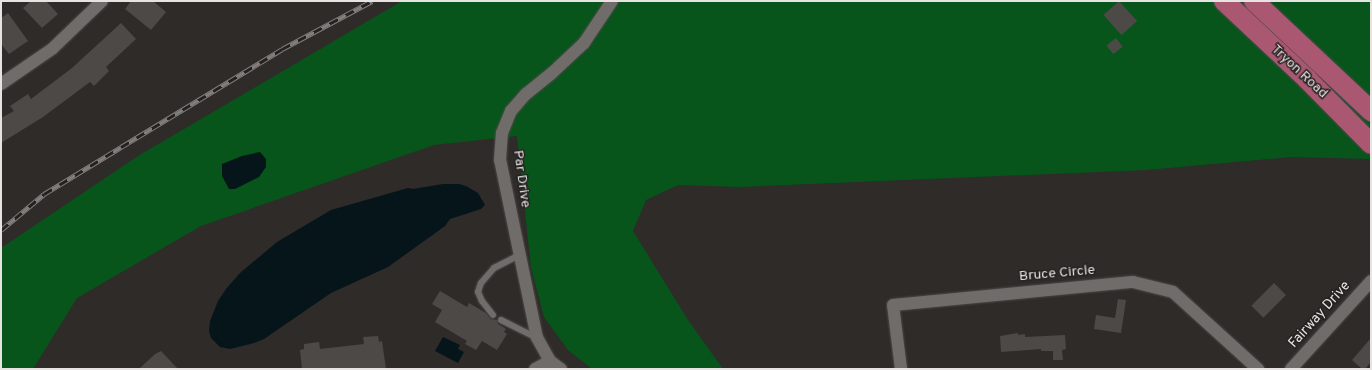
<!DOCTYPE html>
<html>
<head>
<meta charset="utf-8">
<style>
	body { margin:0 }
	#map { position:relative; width:1372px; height:370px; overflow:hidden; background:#2e2b29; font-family:Overpass,sans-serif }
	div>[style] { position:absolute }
	.green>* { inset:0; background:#07551b }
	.water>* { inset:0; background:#05151a }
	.building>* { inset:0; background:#4d4947; transform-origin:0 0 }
	.roads { filter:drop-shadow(0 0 1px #4d4948) drop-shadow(0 0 1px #4d4948) }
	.lane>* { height:6px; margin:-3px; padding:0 3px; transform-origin:3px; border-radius:3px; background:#706c6a }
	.street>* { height:12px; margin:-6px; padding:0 6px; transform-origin:6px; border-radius:6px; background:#706c6a }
	.primary>* { height:20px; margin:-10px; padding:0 10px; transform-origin:10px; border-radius:10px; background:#aa5872 }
	.rail>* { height:4.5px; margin-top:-2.25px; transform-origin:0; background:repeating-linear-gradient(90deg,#252120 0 9px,#817e7c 0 18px); box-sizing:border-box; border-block:1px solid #817e7c }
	span { translate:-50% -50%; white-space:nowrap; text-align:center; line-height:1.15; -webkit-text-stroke:3px #252120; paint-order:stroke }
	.street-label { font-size:14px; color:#e6e3e2 }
	.frame { position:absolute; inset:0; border:2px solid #e6e3e2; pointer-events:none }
</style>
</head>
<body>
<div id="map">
	<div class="green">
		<div style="clip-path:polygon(402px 1px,1371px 1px,1371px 159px,1292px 157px,1146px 170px,739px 187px,678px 185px,646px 200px,633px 231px,688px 320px,723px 369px,592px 369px,568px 350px,544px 317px,531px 268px,517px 136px,434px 145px,201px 226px,77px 298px,33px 369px,1px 369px,1px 248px,138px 156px)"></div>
	</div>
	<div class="water">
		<div style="clip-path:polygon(260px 152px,266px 159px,266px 167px,259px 177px,235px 189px,229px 189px,222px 176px,222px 164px,242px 156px)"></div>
		<div style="clip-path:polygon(443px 184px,459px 184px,466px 186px,478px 193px,485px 205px,481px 209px,450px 219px,445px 226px,388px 267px,331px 293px,264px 339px,254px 343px,230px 349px,220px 347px,211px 338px,209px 331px,210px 321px,218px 301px,226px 289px,240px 273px,277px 242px,331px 210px,408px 188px,413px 189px)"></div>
		<div style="clip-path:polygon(443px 337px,460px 345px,458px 349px,464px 352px,458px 363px,435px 351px)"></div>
	</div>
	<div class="building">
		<div style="clip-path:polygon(31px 1px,46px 1px,58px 14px,42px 28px,23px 8px)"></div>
		<div style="clip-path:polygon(131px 1px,153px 1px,166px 12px,151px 30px,125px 9px)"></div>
		<div style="left:1119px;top:1px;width:27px;height:21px;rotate:48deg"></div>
		<div style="clip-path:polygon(8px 13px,28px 41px,9px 54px,1px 44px,1px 18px)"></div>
		<div style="clip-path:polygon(121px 23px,136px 39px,106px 67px,109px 71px,94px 86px,90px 82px,43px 117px,1px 143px,1px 118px,14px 111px,10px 106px,28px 94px,31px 99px,72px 68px)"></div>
		<div style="left:1116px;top:38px;width:11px;height:12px;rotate:52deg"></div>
		<div style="left:1274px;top:283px;width:17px;height:32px;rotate:45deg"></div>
		<div style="clip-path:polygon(440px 291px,467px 307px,469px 303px,486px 313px,491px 319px,497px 320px,498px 324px,506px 329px,504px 332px,507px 334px,497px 350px,482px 341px,476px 350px,465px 344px,467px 341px,435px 322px,442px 310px,432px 304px)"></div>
		<div style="clip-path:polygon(1118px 299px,1126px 300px,1121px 333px,1094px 329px,1096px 315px,1115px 318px)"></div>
		<div style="clip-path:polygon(1018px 333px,1018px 335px,1025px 334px,1025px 337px,1065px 335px,1066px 349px,1062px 350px,1063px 360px,1053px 360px,1053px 351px,1041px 351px,1041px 349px,1001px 352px,1000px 336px)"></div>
		<div style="clip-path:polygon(378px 336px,379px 342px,382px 341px,386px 369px,302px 369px,300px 350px,304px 349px,304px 344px,319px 342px,320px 349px,364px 344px,363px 337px)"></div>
		<div style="clip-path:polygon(1371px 338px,1371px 362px,1365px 369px,1362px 369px,1352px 360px)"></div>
		<div style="clip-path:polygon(161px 351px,178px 369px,139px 369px,155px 354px)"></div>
	</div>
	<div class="roads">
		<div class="lane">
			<div style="left:493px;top:315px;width:18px;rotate:-128deg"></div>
			<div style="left:482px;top:301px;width:10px;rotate:-114deg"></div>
			<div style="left:478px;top:292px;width:9px;rotate:-72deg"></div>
			<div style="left:481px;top:283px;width:20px;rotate:-49deg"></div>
			<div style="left:494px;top:268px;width:28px;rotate:-27deg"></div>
			<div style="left:501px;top:320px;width:40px;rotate:26.6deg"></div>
		</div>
		<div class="street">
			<div style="left:1px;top:84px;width:62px;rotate:-34.5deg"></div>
			<div style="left:52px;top:49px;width:69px;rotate:-43.8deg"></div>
			<div style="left:535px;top:369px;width:17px;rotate:-28deg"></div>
			<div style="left:561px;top:369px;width:14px;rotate:-144deg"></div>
			<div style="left:550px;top:361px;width:26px;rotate:-119deg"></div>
			<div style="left:537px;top:338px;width:182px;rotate:-101.7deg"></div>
			<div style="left:500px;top:160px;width:27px;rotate:-86deg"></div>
			<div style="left:502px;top:133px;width:24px;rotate:-68deg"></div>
			<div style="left:511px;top:111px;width:23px;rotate:-49deg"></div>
			<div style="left:526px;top:94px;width:33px;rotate:-39deg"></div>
			<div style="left:552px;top:73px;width:44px;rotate:-43.2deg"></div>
			<div style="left:584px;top:43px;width:50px;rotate:-56.3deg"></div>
			<div style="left:901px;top:369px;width:64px;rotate:-97.1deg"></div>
			<div style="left:893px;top:305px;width:241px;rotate:-5.5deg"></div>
			<div style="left:1133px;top:282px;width:41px;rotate:14deg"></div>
			<div style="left:1173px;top:292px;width:115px;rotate:42.2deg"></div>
			<div style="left:1291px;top:369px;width:119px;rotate:-47.7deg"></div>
		</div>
		<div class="primary">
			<div style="left:1224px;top:1px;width:114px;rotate:43.2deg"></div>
			<div style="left:1307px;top:79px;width:91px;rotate:45.4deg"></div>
			<div style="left:1254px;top:1px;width:161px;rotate:43.2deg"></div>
		</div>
	</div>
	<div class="rail">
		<div style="left:1px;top:230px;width:56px;rotate:-39.9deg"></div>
		<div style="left:44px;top:194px;width:90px;rotate:-31.4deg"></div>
		<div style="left:121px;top:147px;width:188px;rotate:-31.3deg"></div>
		<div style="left:282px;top:49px;width:102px;rotate:-28.1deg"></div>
	</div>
	<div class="street-label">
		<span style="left:1299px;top:72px;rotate:43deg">Tryon Road</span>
		<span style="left:521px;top:179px;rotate:82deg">Par Drive</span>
		<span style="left:1057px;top:274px;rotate:-5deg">Bruce Circle</span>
		<span style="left:1320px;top:315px;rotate:-48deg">Fairway Drive</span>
	</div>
	<div class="frame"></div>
</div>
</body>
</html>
